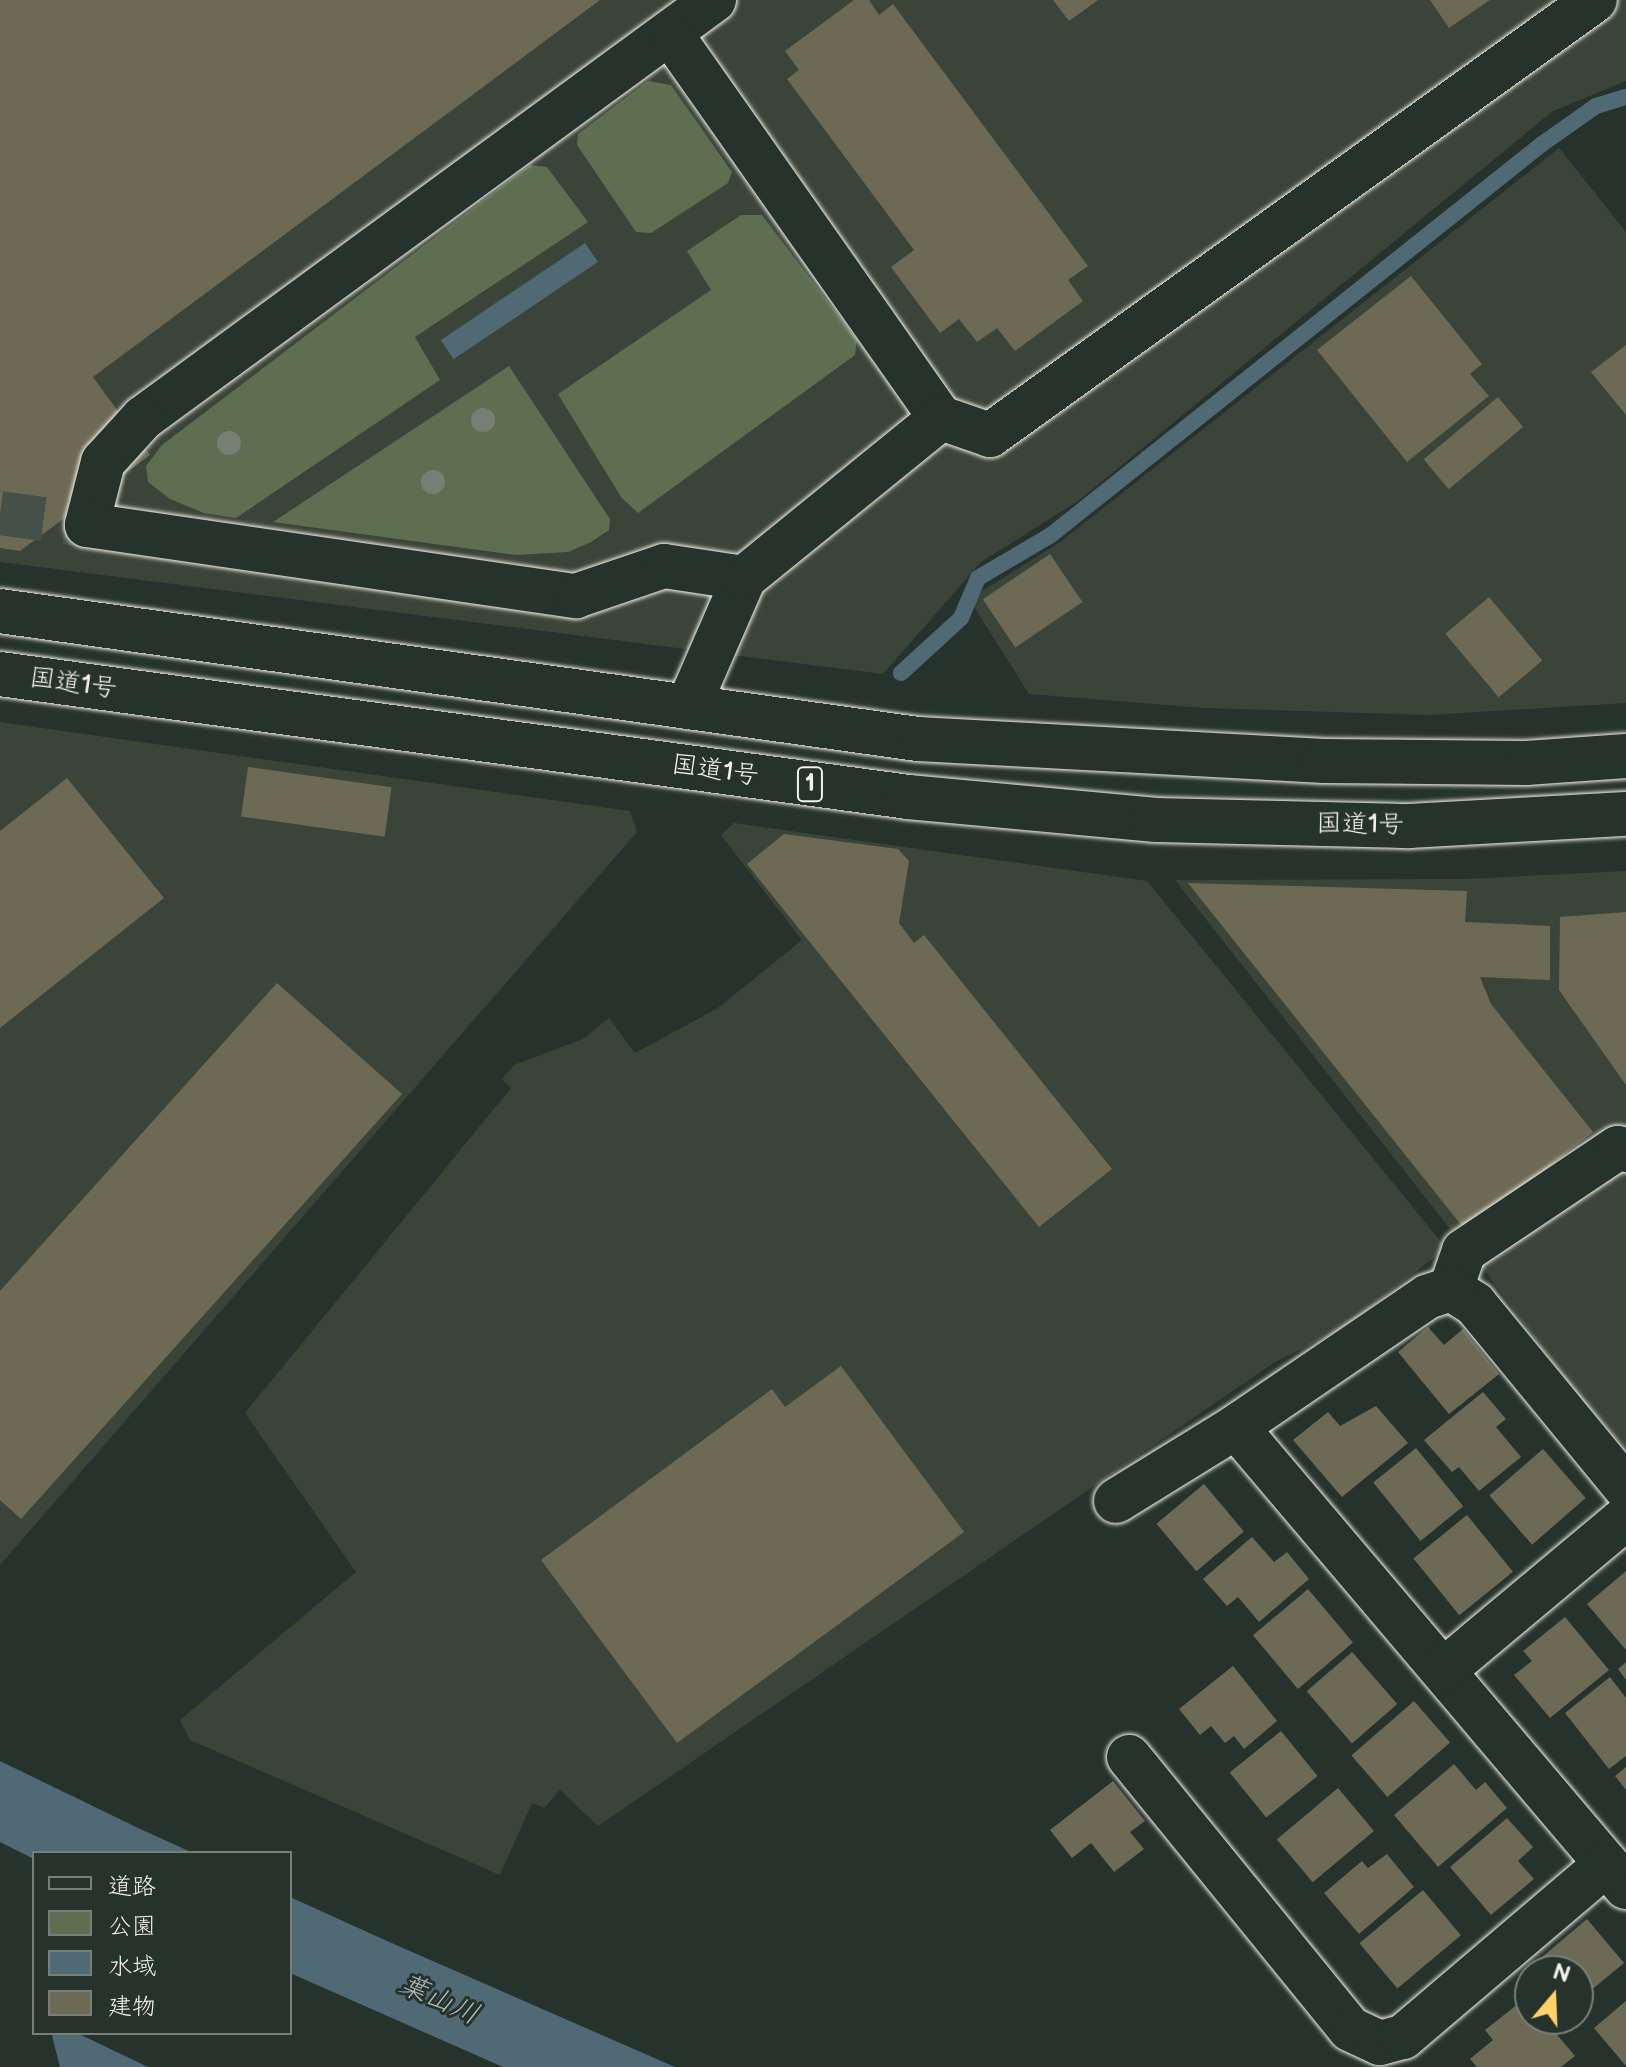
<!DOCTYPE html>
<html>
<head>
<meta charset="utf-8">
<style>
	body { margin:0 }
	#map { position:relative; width:1626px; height:2067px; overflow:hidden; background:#26332d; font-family:"Balsamiq Sans","Klee One",sans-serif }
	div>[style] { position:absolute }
	.built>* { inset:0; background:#3b4439 }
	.green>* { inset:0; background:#5e6e51 }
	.water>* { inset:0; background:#506a75; transform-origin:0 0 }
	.stream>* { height:16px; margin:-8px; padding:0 8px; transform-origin:8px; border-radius:8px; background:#506a75 }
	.building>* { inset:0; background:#6c6a55; transform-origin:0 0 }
	.minor-tunnel>* { height:44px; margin-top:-22px; transform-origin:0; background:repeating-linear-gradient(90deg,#455049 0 44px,transparent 0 66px) }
	.roads { filter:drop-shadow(0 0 2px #f4f1e8) drop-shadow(0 0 2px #f4f1e8) }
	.minor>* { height:44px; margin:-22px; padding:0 22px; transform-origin:22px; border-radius:22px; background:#26332d }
	.highway>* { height:44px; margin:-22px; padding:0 22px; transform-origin:22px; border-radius:22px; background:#26332d }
	.trees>* { width:24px; height:24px; margin:-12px; border-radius:50%; background:#767f73 }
	span { translate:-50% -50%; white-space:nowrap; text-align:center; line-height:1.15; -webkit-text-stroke:6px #26332d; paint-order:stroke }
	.shield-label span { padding:2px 6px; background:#26332d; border:2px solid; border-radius:6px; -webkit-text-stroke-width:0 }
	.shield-label { font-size:24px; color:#f4f1e8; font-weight:700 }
	.street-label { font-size:26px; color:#f4f1e8 }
	.water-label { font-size:28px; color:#b2bbba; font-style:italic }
	.legend { position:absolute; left:32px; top:1851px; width:260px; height:184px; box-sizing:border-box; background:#26332d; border:2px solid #787f78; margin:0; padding:10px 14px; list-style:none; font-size:24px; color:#f4f1e8 }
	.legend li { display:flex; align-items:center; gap:16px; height:40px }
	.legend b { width:40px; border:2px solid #787f78 }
	.north { position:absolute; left:1514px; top:1955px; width:80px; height:80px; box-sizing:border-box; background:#26332d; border:2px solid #787f78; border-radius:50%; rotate:19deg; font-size:22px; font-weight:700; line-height:32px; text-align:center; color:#f4f1e8 }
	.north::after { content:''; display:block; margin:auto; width:28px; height:36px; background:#ffd166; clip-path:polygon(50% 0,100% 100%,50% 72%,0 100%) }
</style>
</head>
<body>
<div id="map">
	<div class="built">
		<div style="clip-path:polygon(0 0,1626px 0,1626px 81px,1553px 111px,1078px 501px,981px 562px,883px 674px,0 562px)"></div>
		<div style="clip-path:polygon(1559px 148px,1626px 232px,1626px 703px,1429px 715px,1205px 708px,1029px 694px,969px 599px,1059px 543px)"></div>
		<div style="clip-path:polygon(0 722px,630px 811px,637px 832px,0 1565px)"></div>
		<div style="clip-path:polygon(734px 823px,1147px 881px,1446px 1248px,1344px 1328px,1275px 1362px,598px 1826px,560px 1790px,544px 1808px,532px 1803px,500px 1875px,190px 1740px,180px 1720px,356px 1572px,245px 1413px,511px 1088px,502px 1079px,514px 1065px,583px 1039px,609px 1018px,635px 1053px,718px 1008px,802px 940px,721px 835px)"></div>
		<div style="clip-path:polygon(1626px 871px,1626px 1131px,1458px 1239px,1175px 880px,1466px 879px)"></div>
		<div style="clip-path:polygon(1626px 1163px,1626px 1448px,1577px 1395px,1477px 1260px)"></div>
	</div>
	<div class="green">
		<div style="clip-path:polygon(648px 81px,671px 85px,732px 172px,728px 183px,651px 233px,636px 232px,577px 145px,578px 134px)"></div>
		<div style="clip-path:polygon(530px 165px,547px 167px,588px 222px,415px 337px,440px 380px,236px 518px,204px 513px,170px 499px,148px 482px,146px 466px,162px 445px)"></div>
		<div style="clip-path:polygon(741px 215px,762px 215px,857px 340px,855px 355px,638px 513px,621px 497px,558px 394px,711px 290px,687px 251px)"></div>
		<div style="clip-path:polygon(509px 366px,610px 519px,609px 530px,591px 542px,568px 552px,516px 555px,273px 522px)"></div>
	</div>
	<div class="water">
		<div style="left:585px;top:243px;width:23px;height:174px;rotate:56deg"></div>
		<div style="clip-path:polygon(0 1761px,136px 1827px,193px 1853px,34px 1853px,34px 1859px,0 1842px)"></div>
		<div style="clip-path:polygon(290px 1897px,387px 1941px,675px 2067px,503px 2067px,290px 1973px)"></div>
		<div style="clip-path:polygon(56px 2033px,77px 2033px,148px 2067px,60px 2067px,52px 2036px)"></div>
	</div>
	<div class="stream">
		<div style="left:901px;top:673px;width:81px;rotate:-42.5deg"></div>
		<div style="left:961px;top:618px;width:43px;rotate:-67deg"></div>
		<div style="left:978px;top:578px;width:85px;rotate:-30.5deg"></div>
		<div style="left:1051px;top:535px;width:628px;rotate:-38.53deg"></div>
		<div style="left:1542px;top:144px;width:66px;rotate:-35.1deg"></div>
		<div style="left:1596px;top:106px;width:31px;rotate:-17deg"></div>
	</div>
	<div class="building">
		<div style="clip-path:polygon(0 0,600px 0,93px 377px,150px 455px,20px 551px,0 548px)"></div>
		<div style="clip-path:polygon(854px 0,869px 0,879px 15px,893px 4px,1088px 266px,1068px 280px,1083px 301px,1015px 351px,997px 328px,977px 342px,959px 319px,940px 333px,891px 267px,914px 250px,787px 79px,799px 70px,785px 51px)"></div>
		<div style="clip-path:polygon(1053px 0,1098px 0,1069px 21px)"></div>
		<div style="clip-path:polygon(1430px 0,1490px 0,1449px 28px)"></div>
		<div style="clip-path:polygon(1411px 276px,1482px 364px,1470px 374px,1489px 396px,1407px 462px,1317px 350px)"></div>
		<div style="clip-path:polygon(1626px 345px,1626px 415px,1591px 372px)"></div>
		<div style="left:1498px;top:397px;width:39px;height:97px;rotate:50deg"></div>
		<div style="left:1050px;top:554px;width:58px;height:81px;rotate:56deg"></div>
		<div style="left:1489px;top:597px;width:83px;height:57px;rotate:50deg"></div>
		<div style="left:248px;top:767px;width:145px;height:50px;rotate:8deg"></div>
		<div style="clip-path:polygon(67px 778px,164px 898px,0 1028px,0 831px)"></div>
		<div style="clip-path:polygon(784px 834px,898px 849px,909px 861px,899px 923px,914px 943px,924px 935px,1112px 1169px,1039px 1227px,747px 864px)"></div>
		<div style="clip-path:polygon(1188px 883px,1467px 891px,1465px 922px,1550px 926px,1550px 980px,1480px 977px,1491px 1004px,1593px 1132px,1466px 1231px)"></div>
		<div style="clip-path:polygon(1626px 912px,1626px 1085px,1559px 990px,1560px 917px)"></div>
		<div style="clip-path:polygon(277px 983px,402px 1094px,21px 1519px,0 1500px,0 1291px)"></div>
		<div style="clip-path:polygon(1428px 1327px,1444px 1345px,1463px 1329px,1499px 1374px,1449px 1414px,1398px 1352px)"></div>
		<div style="clip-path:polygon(841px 1366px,964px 1532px,677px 1743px,541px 1560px,772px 1389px,785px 1407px)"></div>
		<div style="clip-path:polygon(1483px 1392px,1506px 1419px,1496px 1427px,1521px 1457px,1479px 1491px,1459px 1467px,1452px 1472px,1424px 1440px)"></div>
		<div style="clip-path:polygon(1376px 1406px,1408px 1443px,1342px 1497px,1293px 1440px,1328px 1412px,1340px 1426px)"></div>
		<div style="left:1416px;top:1448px;width:75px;height:55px;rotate:51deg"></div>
		<div style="left:1543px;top:1449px;width:65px;height:71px;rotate:49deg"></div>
		<div style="left:1204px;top:1484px;width:62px;height:62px;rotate:50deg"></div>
		<div style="left:1467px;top:1515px;width:73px;height:69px;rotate:51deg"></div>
		<div style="clip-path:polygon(1252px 1537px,1274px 1562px,1287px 1552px,1309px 1579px,1259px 1622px,1238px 1597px,1227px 1606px,1203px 1579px)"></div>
		<div style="clip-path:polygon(1626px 1571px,1626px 1650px,1587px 1604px)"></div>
		<div style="left:1308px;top:1589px;width:70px;height:72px;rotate:50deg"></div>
		<div style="clip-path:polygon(1565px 1617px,1609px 1670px,1550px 1718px,1514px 1675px,1532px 1661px,1523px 1651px)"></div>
		<div style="left:1352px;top:1652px;width:69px;height:60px;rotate:49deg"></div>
		<div style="clip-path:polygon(1626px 1662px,1626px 1680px,1618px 1669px)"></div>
		<div style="clip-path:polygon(1233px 1666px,1277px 1721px,1244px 1749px,1234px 1736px,1225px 1743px,1211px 1726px,1200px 1735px,1179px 1709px)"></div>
		<div style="clip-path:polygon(1610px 1677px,1626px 1698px,1626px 1756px,1609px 1769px,1565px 1713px)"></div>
		<div style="left:1414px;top:1701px;width:55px;height:83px;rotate:49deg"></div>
		<div style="left:1281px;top:1731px;width:58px;height:66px;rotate:51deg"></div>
		<div style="clip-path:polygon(1454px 1764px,1476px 1790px,1485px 1782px,1507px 1808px,1438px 1867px,1394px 1815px)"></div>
		<div style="clip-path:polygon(1626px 1767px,1626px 1790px,1615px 1776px)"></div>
		<div style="clip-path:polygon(1113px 1781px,1145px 1821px,1130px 1832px,1144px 1849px,1114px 1872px,1091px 1843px,1072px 1858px,1050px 1830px)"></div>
		<div style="left:1338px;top:1788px;width:56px;height:80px;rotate:50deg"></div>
		<div style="clip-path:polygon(1507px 1818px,1533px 1847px,1518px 1861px,1534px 1879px,1491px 1915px,1450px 1867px)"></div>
		<div style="clip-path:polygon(1387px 1854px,1414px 1887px,1359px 1934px,1324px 1893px,1362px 1861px,1368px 1868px)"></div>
		<div style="left:1423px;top:1890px;width:59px;height:83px;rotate:50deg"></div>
		<div style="clip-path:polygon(1587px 1919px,1624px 1963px,1578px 2001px,1578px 1971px,1541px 1971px,1535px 1963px)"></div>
		<div style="clip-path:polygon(1523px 2000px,1530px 2019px,1553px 2030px,1575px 2056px,1561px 2067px,1477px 2067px,1470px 2059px,1493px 2040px,1485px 2030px)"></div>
		<div style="clip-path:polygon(1626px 2001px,1626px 2066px,1594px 2028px)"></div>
	</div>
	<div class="minor-tunnel">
		<div style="left:0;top:513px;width:88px;rotate:7.9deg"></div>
	</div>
	<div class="roads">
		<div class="minor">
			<div style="left:714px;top:0;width:708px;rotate:143.79deg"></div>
			<div style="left:143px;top:418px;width:59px;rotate:132.3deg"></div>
			<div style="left:103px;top:462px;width:65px;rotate:104.3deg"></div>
			<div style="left:87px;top:525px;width:494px;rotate:8.3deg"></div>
			<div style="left:576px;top:596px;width:93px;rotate:-18.8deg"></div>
			<div style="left:664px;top:566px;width:81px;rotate:8.5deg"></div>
			<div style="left:670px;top:33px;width:471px;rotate:54.9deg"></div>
			<div style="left:688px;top:707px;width:141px;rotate:-66.5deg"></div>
			<div style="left:744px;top:578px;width:254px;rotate:-39.1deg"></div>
			<div style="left:941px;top:418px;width:52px;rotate:19.1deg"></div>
			<div style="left:990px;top:435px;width:745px;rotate:-35.72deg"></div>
			<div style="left:1451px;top:1289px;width:40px;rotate:-71.1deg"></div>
			<div style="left:1464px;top:1251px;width:185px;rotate:-33.8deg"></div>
			<div style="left:1618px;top:1148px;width:8px;rotate:14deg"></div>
			<div style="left:1626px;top:1488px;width:238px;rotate:-129.4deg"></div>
			<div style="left:1475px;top:1304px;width:28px;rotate:-148deg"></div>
			<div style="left:1451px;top:1289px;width:25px;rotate:162deg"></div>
			<div style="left:1427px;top:1297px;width:231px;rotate:145.8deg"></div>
			<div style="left:1236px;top:1427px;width:603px;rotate:49.71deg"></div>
			<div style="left:1116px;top:1501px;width:141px;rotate:-31.7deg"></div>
			<div style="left:1444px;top:1670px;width:237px;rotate:-39.9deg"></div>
			<div style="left:1129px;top:1757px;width:350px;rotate:50.9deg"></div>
			<div style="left:1350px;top:2029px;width:33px;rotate:25deg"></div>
			<div style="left:1380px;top:2043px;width:24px;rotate:-15deg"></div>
			<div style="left:1403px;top:2037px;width:267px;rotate:-40.4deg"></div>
		</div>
		<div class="highway">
			<div style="left:0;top:611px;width:927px;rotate:7.94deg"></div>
			<div style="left:918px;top:739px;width:407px;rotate:3.1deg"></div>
			<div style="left:1324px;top:761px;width:202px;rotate:0.6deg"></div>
			<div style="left:1526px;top:763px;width:100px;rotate:-4deg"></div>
			<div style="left:0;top:674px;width:916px;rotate:7.71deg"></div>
			<div style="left:908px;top:797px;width:249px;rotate:5.3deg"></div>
			<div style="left:1156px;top:820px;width:253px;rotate:1.4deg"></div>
			<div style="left:1409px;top:826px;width:217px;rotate:-3.2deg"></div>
		</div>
	</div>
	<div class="trees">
		<div style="left:483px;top:420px"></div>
		<div style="left:229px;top:443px"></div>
		<div style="left:433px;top:482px"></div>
	</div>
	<div class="shield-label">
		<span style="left:810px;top:784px">1</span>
	</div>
	<div class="street-label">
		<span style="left:73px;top:684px;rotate:8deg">国道1号</span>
		<span style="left:715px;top:771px;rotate:8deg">国道1号</span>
		<span style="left:1360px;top:825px;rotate:1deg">国道1号</span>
	</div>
	<div class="water-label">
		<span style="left:439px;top:2000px;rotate:24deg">葉山川</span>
	</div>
	<ul class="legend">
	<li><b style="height:10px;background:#26332d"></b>道路</li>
	<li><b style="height:22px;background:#5e6e51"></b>公園</li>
	<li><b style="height:22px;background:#506a75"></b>水域</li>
	<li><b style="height:22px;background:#6c6a55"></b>建物</li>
	</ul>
	<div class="north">N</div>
</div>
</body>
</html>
